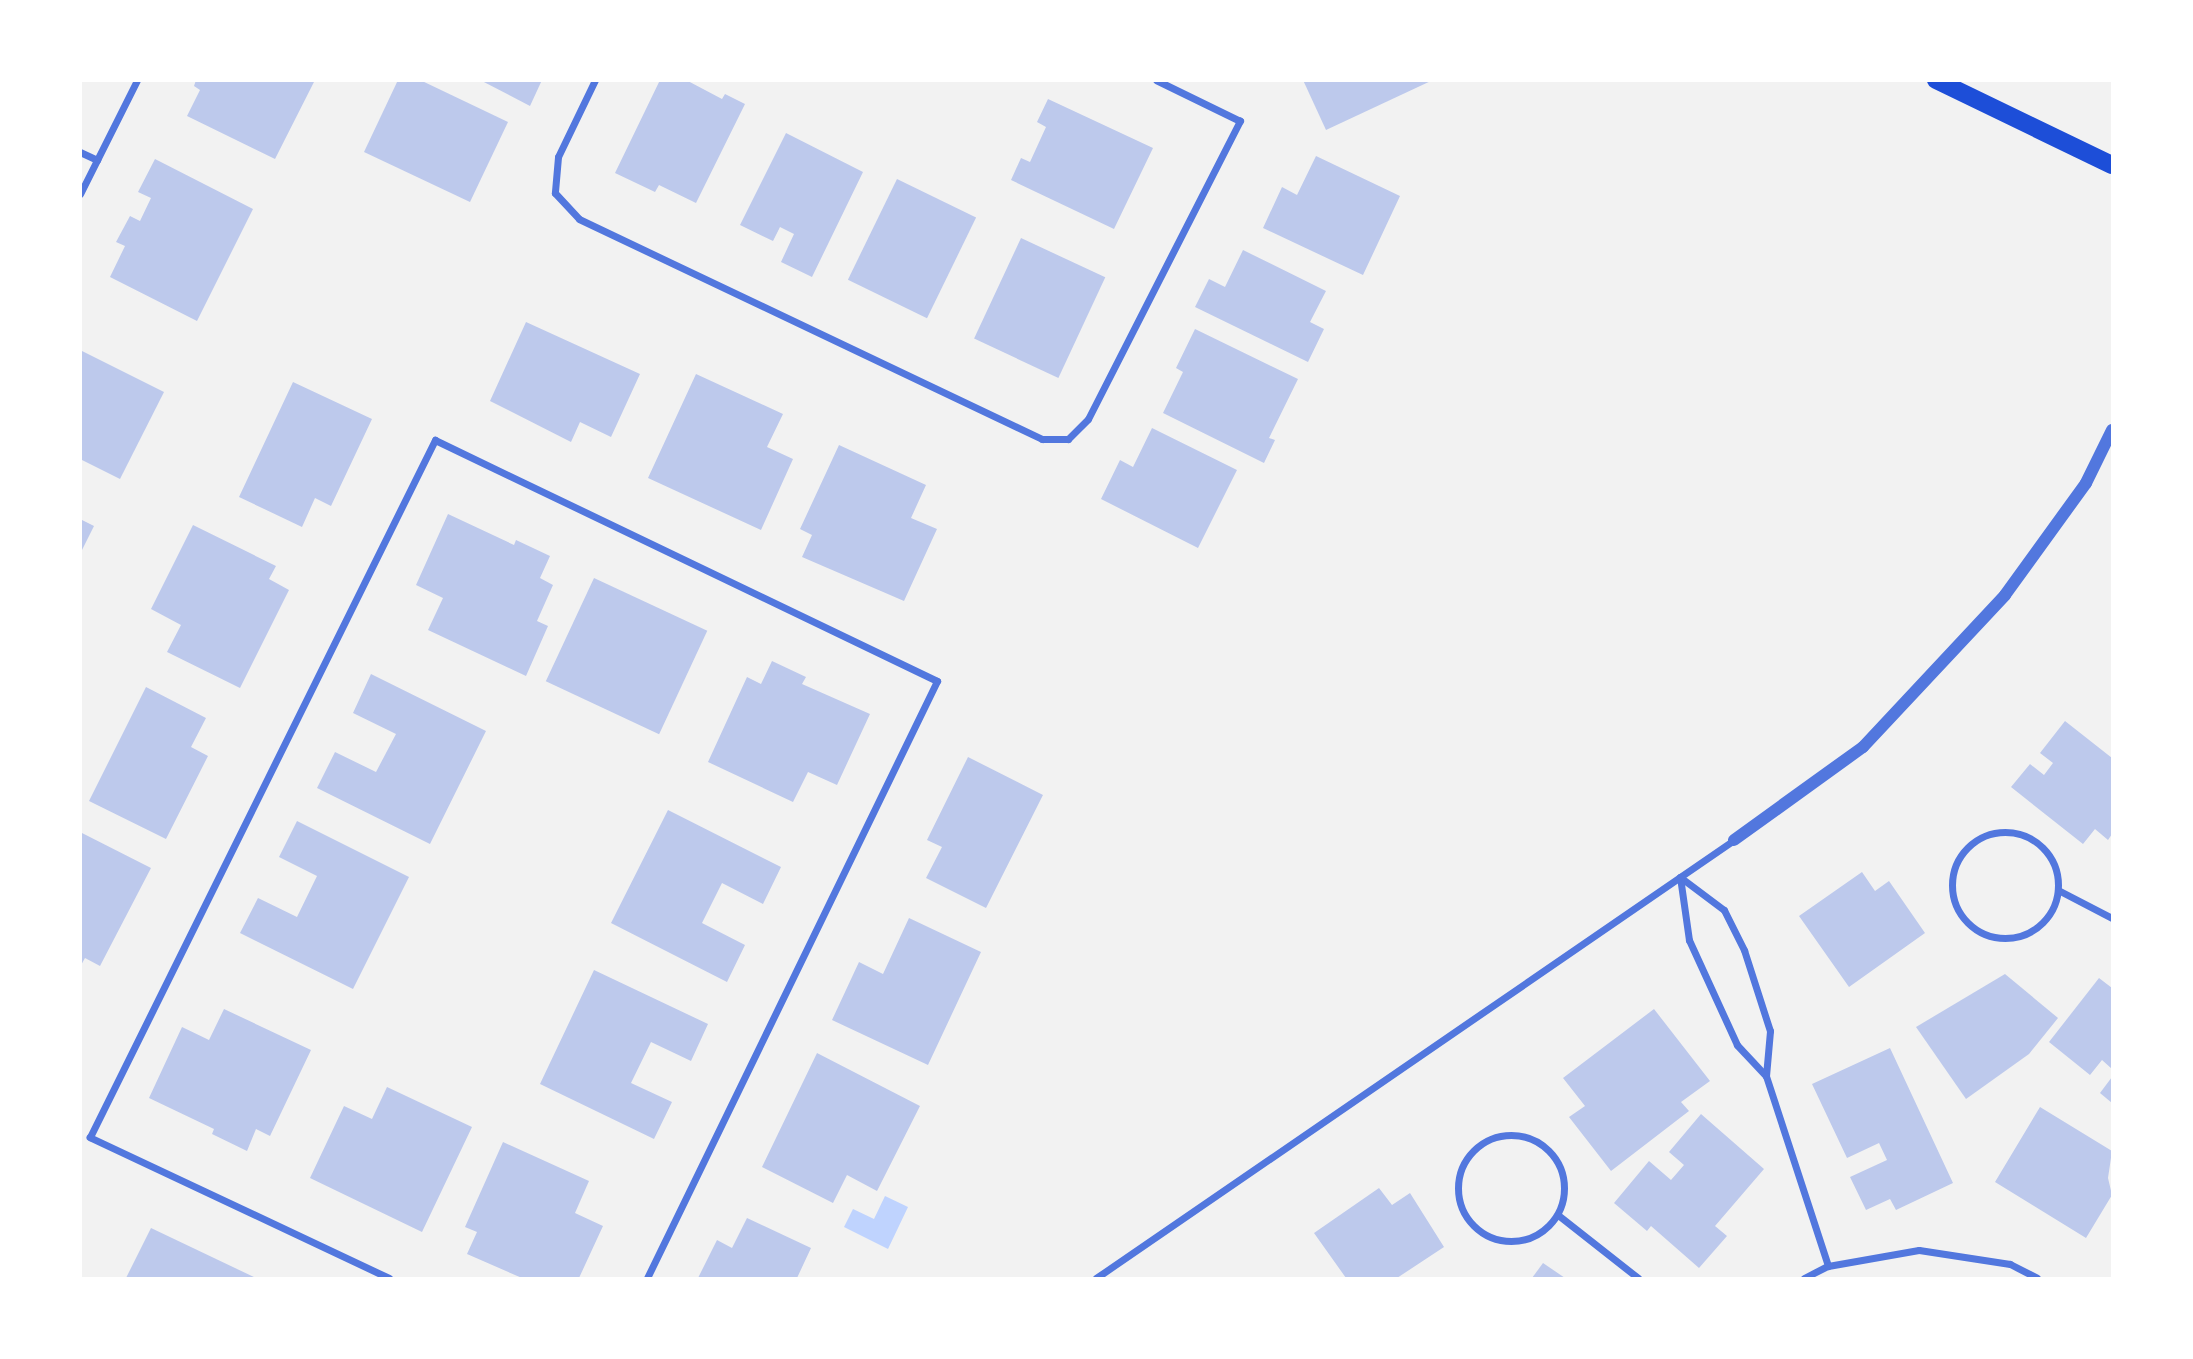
<!DOCTYPE html>
<html>
<head>
<meta charset="utf-8">
<style>
	body { margin:0 }
	#map { position:relative; width:2193px; height:1359px; overflow:hidden; background:#f2f2f2; font-family:"Titillium Web",sans-serif }
	div>[style] { position:absolute }
	.water>* { inset:0; background:#bfd3fe }
	.building>* { inset:0; background:#bdc9ec; transform-origin:0 0 }
	.minor>* { height:7px; margin:-3.5px; padding:0 3.5px; transform-origin:3.5px; border-radius:3.5px; background:#5277de }
	.minor>.ring { margin:-3.5px; padding:0; box-sizing:content-box; background:none; border:7px solid #5277de; border-radius:50% }
	.tertiary>* { height:12px; margin:-6px; padding:0 6px; transform-origin:6px; border-radius:6px; background:#5277de }
	.primary>* { height:18px; margin:-9px; padding:0 9px; transform-origin:9px; border-radius:9px; background:#1d4ed8 }
	span { translate:-50% -50%; white-space:nowrap; text-align:center; line-height:1.15; -webkit-text-stroke:5px #fff; paint-order:stroke }
	.frame { position:absolute; inset:0; border:82px solid #fff; pointer-events:none }
</style>
</head>
<body>
<div id="map">
	<div class="water">
		<div style="clip-path:polygon(885px 1196px,908px 1207px,888px 1249px,844px 1227px,853px 1209px,874px 1219px)"></div>
	</div>
	<div class="building">
		<div style="clip-path:polygon(196px 80px,315px 80px,275px 159px,187px 116px,200px 90px,194px 86px)"></div>
		<div style="clip-path:polygon(398px 80px,420px 80px,508px 122px,470px 202px,364px 152px)"></div>
		<div style="clip-path:polygon(480px 80px,542px 80px,530px 106px)"></div>
		<div style="clip-path:polygon(660px 80px,686px 80px,722px 99px,725px 94px,745px 104px,696px 203px,659px 185px,655px 192px,615px 173px)"></div>
		<div style="clip-path:polygon(1303px 80px,1433px 80px,1326px 130px)"></div>
		<div style="clip-path:polygon(1048px 99px,1153px 148px,1114px 229px,1011px 180px,1021px 158px,1030px 162px,1046px 127px,1037px 122px)"></div>
		<div style="clip-path:polygon(786px 133px,863px 172px,812px 277px,781px 262px,794px 234px,780px 227px,773px 241px,740px 225px)"></div>
		<div style="clip-path:polygon(1316px 156px,1400px 196px,1363px 275px,1263px 228px,1282px 187px,1297px 195px)"></div>
		<div style="clip-path:polygon(155px 159px,253px 209px,197px 321px,110px 277px,125px 246px,116px 242px,130px 216px,140px 221px,151px 198px,138px 192px)"></div>
		<div style="left:897px;top:179px;width:88px;height:112px;rotate:26deg"></div>
		<div style="left:1021px;top:238px;width:93px;height:111px;rotate:25deg"></div>
		<div style="clip-path:polygon(1243px 250px,1326px 291px,1310px 322px,1324px 329px,1308px 362px,1195px 307px,1209px 279px,1225px 287px)"></div>
		<div style="clip-path:polygon(526px 322px,640px 374px,611px 437px,580px 422px,571px 442px,490px 401px)"></div>
		<div style="clip-path:polygon(1195px 329px,1298px 379px,1269px 438px,1275px 440px,1264px 463px,1163px 413px,1183px 372px,1176px 368px)"></div>
		<div style="clip-path:polygon(80px 350px,164px 392px,120px 479px,80px 459px)"></div>
		<div style="clip-path:polygon(696px 374px,783px 414px,767px 447px,793px 459px,761px 530px,648px 478px)"></div>
		<div style="clip-path:polygon(293px 382px,372px 419px,331px 506px,315px 498px,302px 527px,239px 497px)"></div>
		<div style="clip-path:polygon(1152px 428px,1237px 470px,1198px 548px,1101px 499px,1120px 460px,1133px 467px)"></div>
		<div style="clip-path:polygon(839px 445px,926px 485px,911px 518px,937px 529px,904px 601px,802px 557px,812px 535px,800px 529px)"></div>
		<div style="clip-path:polygon(448px 514px,514px 545px,516px 540px,550px 556px,540px 578px,553px 585px,537px 621px,548px 626px,526px 676px,428px 630px,443px 598px,416px 585px)"></div>
		<div style="clip-path:polygon(80px 519px,94px 526px,80px 554px)"></div>
		<div style="clip-path:polygon(193px 525px,276px 566px,269px 579px,289px 590px,240px 688px,167px 652px,181px 625px,151px 609px)"></div>
		<div style="left:594px;top:578px;width:125px;height:114px;rotate:25deg"></div>
		<div style="clip-path:polygon(772px 661px,806px 677px,802px 684px,870px 714px,837px 785px,808px 772px,793px 802px,708px 762px,747px 677px,761px 684px)"></div>
		<div style="clip-path:polygon(371px 674px,486px 731px,430px 844px,317px 788px,335px 752px,376px 772px,396px 734px,353px 713px)"></div>
		<div style="clip-path:polygon(146px 687px,206px 718px,191px 747px,208px 756px,166px 839px,89px 801px)"></div>
		<div style="clip-path:polygon(2065px 721px,2112px 758px,2112px 834px,2108px 840px,2095px 829px,2083px 844px,2011px 787px,2030px 764px,2044px 775px,2053px 763px,2040px 753px)"></div>
		<div style="clip-path:polygon(968px 757px,1043px 795px,986px 908px,926px 878px,942px 847px,927px 840px)"></div>
		<div style="clip-path:polygon(668px 810px,781px 867px,763px 904px,722px 883px,702px 923px,745px 945px,727px 982px,611px 923px)"></div>
		<div style="clip-path:polygon(297px 821px,409px 877px,353px 989px,240px 933px,258px 898px,297px 917px,317px 876px,279px 857px)"></div>
		<div style="clip-path:polygon(80px 832px,151px 868px,100px 966px,85px 958px,80px 967px)"></div>
		<div style="clip-path:polygon(1862px 872px,1875px 891px,1889px 881px,1925px 933px,1849px 987px,1799px 916px)"></div>
		<div style="clip-path:polygon(909px 918px,981px 952px,928px 1065px,832px 1020px,859px 962px,883px 974px)"></div>
		<div style="clip-path:polygon(594px 970px,708px 1024px,691px 1061px,651px 1042px,631px 1083px,672px 1102px,654px 1139px,540px 1084px)"></div>
		<div style="clip-path:polygon(2005px 974px,2058px 1018px,2029px 1054px,1966px 1099px,1916px 1027px)"></div>
		<div style="clip-path:polygon(2099px 978px,2112px 988px,2112px 1069px,2102px 1060px,2090px 1075px,2049px 1042px)"></div>
		<div style="clip-path:polygon(224px 1009px,311px 1050px,270px 1136px,256px 1129px,247px 1151px,212px 1134px,214px 1129px,149px 1098px,182px 1027px,209px 1040px)"></div>
		<div style="clip-path:polygon(1654px 1009px,1710px 1081px,1681px 1102px,1689px 1111px,1611px 1171px,1569px 1117px,1585px 1106px,1563px 1078px)"></div>
		<div style="clip-path:polygon(1890px 1048px,1953px 1183px,1896px 1210px,1890px 1199px,1866px 1210px,1850px 1177px,1887px 1160px,1879px 1143px,1847px 1158px,1812px 1084px)"></div>
		<div style="clip-path:polygon(817px 1053px,920px 1106px,877px 1191px,847px 1175px,833px 1203px,762px 1167px)"></div>
		<div style="clip-path:polygon(2112px 1077px,2112px 1103px,2100px 1093px)"></div>
		<div style="clip-path:polygon(387px 1087px,472px 1127px,422px 1232px,310px 1178px,344px 1106px,372px 1119px)"></div>
		<div style="clip-path:polygon(2040px 1107px,2112px 1151px,2108px 1178px,2112px 1195px,2086px 1238px,1995px 1182px)"></div>
		<div style="clip-path:polygon(1701px 1114px,1764px 1169px,1715px 1226px,1727px 1236px,1699px 1268px,1651px 1226px,1647px 1231px,1614px 1203px,1649px 1161px,1671px 1180px,1684px 1165px,1669px 1152px)"></div>
		<div style="clip-path:polygon(503px 1142px,589px 1181px,575px 1213px,603px 1226px,579px 1278px,522px 1278px,467px 1254px,477px 1232px,465px 1227px)"></div>
		<div style="clip-path:polygon(1379px 1188px,1392px 1205px,1410px 1193px,1444px 1247px,1397px 1278px,1346px 1278px,1314px 1233px)"></div>
		<div style="clip-path:polygon(747px 1218px,811px 1248px,797px 1278px,698px 1278px,717px 1240px,732px 1248px)"></div>
		<div style="clip-path:polygon(151px 1228px,256px 1278px,126px 1278px)"></div>
		<div style="clip-path:polygon(1543px 1263px,1565px 1278px,1532px 1278px)"></div>
	</div>
	<div class="minor">
		<div style="left:595px;top:80px;width:85px;rotate:115.7deg"></div>
		<div style="left:558px;top:157px;width:36px;rotate:95deg"></div>
		<div style="left:555px;top:193px;width:35px;rotate:47deg"></div>
		<div style="left:579px;top:219px;width:513px;rotate:25.42deg"></div>
		<div style="left:1042px;top:439px;width:26px"></div>
		<div style="left:1068px;top:439px;width:28px;rotate:-45deg"></div>
		<div style="left:1088px;top:419px;width:335px;rotate:-63deg"></div>
		<div style="left:1240px;top:121px;width:93px;rotate:-154deg"></div>
		<div style="left:80px;top:152px;width:19px;rotate:25deg"></div>
		<div style="left:80px;top:194px;width:127px;rotate:-63.4deg"></div>
		<div class="ring" style="left:1952px;top:832px;width:99px;height:99px"></div>
		<div style="left:1680px;top:877px;width:55px;rotate:36.9deg"></div>
		<div style="left:1724px;top:910px;width:45px;rotate:63.4deg"></div>
		<div style="left:1744px;top:950px;width:85px;rotate:72.2deg"></div>
		<div style="left:1770px;top:1031px;width:45px;rotate:95.1deg"></div>
		<div style="left:1766px;top:1076px;width:200px;rotate:71.9deg"></div>
		<div style="left:1680px;top:877px;width:64px;rotate:81.9deg"></div>
		<div style="left:1689px;top:940px;width:115px;rotate:65.4deg"></div>
		<div style="left:1737px;top:1045px;width:42px;rotate:46.9deg"></div>
		<div style="left:2058px;top:890px;width:61px;rotate:27.4deg"></div>
		<div class="ring" style="left:1458px;top:1135px;width:99px;height:99px"></div>
		<div style="left:1558px;top:1215px;width:102px;rotate:38.2deg"></div>
		<div style="left:389px;top:1278px;width:331px;rotate:-154.8deg"></div>
		<div style="left:90px;top:1137px;width:778px;rotate:-63.67deg"></div>
		<div style="left:435px;top:440px;width:557px;rotate:25.64deg"></div>
		<div style="left:937px;top:681px;width:664px;rotate:115.91deg"></div>
		<div style="left:1096px;top:1278px;width:774px;rotate:-34.47deg"></div>
		<div style="left:1804px;top:1278px;width:27px;rotate:-27deg"></div>
		<div style="left:1828px;top:1266px;width:92px;rotate:-10deg"></div>
		<div style="left:1919px;top:1250px;width:92px;rotate:8.7deg"></div>
		<div style="left:2010px;top:1264px;width:30px;rotate:27deg"></div>
	</div>
	<div class="tertiary">
		<div style="left:1734px;top:840px;width:159px;rotate:-35.8deg"></div>
		<div style="left:1863px;top:747px;width:208px;rotate:-46.9deg"></div>
		<div style="left:2005px;top:595px;width:138px;rotate:-54.1deg"></div>
		<div style="left:2086px;top:483px;width:59px;rotate:-63.9deg"></div>
	</div>
	<div class="primary">
		<div style="left:1936px;top:80px;width:195px;rotate:25.8deg"></div>
	</div>
	<div class="frame"></div>
</div>
</body>
</html>
